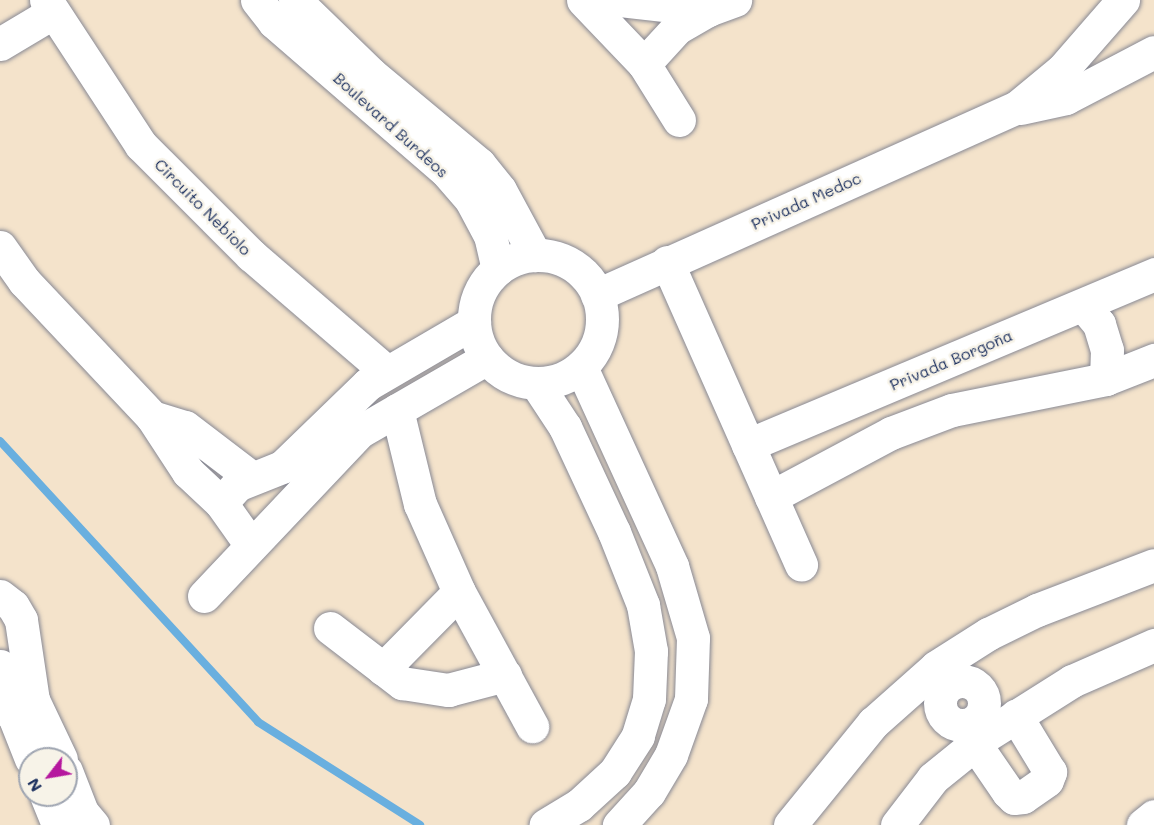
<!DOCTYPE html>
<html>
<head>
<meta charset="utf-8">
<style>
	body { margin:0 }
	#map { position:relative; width:1154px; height:825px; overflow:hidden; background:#f4e3cb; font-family:Mali,sans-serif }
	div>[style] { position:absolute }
	.stream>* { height:8px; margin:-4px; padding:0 4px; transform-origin:4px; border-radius:4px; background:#69afdf }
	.roads { filter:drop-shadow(0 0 2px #888994) drop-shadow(0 0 2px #888994) }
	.minor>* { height:33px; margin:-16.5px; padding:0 16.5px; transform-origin:16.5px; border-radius:16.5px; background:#fff }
	.minor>.ring { margin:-16.5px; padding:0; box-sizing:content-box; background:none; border:33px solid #fff; border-radius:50% }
	span { translate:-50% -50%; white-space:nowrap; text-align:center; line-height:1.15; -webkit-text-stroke:5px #f7f3e8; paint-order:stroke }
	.street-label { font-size:16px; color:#1b2f5e }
	.north { position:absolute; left:18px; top:747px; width:60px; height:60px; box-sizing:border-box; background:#f7f3e8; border:2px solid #9fa5b1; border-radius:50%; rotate:239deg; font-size:16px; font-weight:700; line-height:24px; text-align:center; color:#1b2f5e }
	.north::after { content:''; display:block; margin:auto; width:21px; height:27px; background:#b5179e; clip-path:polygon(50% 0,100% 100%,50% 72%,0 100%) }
</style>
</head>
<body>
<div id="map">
	<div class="stream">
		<div style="left:0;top:441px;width:381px;rotate:47.4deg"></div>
		<div style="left:258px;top:722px;width:192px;rotate:32.4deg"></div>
	</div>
	<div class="roads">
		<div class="minor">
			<div style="left:46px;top:0;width:173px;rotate:56.8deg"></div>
			<div style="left:141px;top:145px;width:156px;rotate:45deg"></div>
			<div style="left:251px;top:255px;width:179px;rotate:40.7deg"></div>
			<div style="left:257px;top:0;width:28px;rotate:52deg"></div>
			<div style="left:274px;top:22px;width:228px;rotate:40.9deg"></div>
			<div style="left:446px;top:171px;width:38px;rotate:49deg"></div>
			<div style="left:471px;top:200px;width:40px;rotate:62deg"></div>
			<div style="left:490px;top:235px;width:35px;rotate:77deg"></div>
			<div style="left:295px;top:0;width:106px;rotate:44.2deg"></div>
			<div style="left:371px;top:74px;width:141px;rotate:39.8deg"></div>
			<div style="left:479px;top:164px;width:33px;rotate:51deg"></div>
			<div style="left:500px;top:190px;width:74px;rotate:61.7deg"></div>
			<div style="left:583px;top:0;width:88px;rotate:46.4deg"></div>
			<div style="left:644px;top:64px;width:66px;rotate:58deg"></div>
			<div style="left:620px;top:0;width:89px;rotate:6.5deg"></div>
			<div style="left:708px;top:10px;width:29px;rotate:-20deg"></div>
			<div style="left:0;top:44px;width:61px;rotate:-30.8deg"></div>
			<div style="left:644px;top:64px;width:49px;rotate:-47.5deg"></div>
			<div style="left:677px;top:28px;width:36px;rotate:-30deg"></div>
			<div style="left:1021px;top:108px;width:46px;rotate:-12.5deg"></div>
			<div style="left:1066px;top:98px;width:99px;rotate:-27.6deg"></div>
			<div style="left:0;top:247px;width:42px;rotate:54.8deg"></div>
			<div style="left:24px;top:281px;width:187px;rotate:46.7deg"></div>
			<div style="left:152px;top:417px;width:66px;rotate:56.8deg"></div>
			<div style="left:188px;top:472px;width:45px;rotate:43.2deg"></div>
			<div style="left:221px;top:503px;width:50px;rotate:54.7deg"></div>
			<div class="ring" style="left:474px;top:255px;width:95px;height:95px"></div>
			<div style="left:667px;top:262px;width:331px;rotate:66.1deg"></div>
			<div style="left:597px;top:295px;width:459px;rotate:-24.1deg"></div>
			<div style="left:1016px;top:108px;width:60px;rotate:-39.6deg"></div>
			<div style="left:1062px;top:70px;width:93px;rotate:-48.9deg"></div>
			<div style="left:1083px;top:305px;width:25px;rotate:50deg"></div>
			<div style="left:1099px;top:324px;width:27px;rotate:73deg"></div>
			<div style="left:1107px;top:350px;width:29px;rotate:92deg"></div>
			<div style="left:581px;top:367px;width:219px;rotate:65.4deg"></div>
			<div style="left:672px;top:566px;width:75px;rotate:73.7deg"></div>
			<div style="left:693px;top:638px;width:61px;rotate:91.9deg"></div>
			<div style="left:691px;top:699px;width:59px;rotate:109.7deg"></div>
			<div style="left:671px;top:755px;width:43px;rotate:120.7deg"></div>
			<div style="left:649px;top:792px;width:45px;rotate:132.3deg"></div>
			<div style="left:536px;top:383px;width:53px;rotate:56.6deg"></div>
			<div style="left:565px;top:427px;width:116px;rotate:65deg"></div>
			<div style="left:614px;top:532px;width:79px;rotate:68.3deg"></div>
			<div style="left:643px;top:605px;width:47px;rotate:80.1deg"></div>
			<div style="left:651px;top:651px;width:48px;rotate:92.4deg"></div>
			<div style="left:649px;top:699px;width:39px;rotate:107deg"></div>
			<div style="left:638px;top:736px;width:43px;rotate:122.6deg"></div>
			<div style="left:615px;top:772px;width:49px;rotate:137.5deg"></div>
			<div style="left:579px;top:805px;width:39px;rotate:149deg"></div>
			<div style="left:397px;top:410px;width:97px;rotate:76.3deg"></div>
			<div style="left:420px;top:504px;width:96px;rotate:66.1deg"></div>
			<div style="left:459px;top:592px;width:153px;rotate:61.4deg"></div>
			<div style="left:152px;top:417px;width:34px;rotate:17deg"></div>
			<div style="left:185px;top:427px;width:84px;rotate:37.3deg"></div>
			<div style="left:748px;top:445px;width:441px;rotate:-22.8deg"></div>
			<div style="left:771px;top:497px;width:136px;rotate:-28.1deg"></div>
			<div style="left:891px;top:433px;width:65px;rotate:-20.7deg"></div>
			<div style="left:952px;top:410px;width:157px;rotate:-11.4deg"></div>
			<div style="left:1106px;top:379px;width:52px;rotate:-21.6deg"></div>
			<div style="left:221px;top:503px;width:24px;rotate:-48deg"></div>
			<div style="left:237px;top:485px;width:48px;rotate:-21.8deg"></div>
			<div style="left:282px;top:467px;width:120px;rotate:-44deg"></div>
			<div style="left:368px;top:384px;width:123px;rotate:-30.3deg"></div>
			<div style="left:0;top:596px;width:16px;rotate:38deg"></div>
			<div style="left:13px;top:606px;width:16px;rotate:60deg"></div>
			<div style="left:21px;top:620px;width:81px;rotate:81.5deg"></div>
			<div style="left:33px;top:700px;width:25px;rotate:140deg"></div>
			<div style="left:204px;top:596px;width:226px;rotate:-46.6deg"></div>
			<div style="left:359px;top:432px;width:148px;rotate:-30deg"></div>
			<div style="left:330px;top:628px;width:91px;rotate:37.4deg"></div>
			<div style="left:402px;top:683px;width:47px;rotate:8.7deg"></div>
			<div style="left:448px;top:690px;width:59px;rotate:-14.7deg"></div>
			<div style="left:0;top:666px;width:47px;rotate:45.9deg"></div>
			<div style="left:33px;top:700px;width:65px;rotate:64.6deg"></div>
			<div style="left:383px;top:669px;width:108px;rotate:-45.4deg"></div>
			<div class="ring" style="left:940px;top:681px;width:11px;height:11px"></div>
			<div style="left:0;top:700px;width:21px;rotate:49deg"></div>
			<div style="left:14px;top:716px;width:46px;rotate:68.4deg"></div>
			<div style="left:975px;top:744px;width:58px;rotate:55.5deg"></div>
			<div style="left:1008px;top:792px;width:8px;rotate:45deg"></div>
			<div style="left:1014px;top:798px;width:9px;rotate:-6deg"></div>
			<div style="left:1023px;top:797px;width:29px;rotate:-35deg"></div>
			<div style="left:1047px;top:780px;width:9px;rotate:-69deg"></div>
			<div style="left:1050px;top:772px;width:66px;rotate:-121.3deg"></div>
			<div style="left:66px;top:771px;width:44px;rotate:68.7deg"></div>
			<div style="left:82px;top:812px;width:17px;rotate:50deg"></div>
			<div style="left:46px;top:795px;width:32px;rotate:68deg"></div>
			<div style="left:790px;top:825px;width:132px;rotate:-50.9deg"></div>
			<div style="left:873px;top:723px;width:84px;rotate:-41.6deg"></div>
			<div style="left:936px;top:667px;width:62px;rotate:-32.4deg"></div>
			<div style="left:988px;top:634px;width:55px;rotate:-26.1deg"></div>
			<div style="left:1037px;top:610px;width:125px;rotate:-21deg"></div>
			<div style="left:897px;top:825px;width:59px;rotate:-52.5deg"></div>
			<div style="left:933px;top:778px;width:67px;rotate:-38.9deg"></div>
			<div style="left:985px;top:736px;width:103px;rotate:-32.3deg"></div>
			<div style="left:1072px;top:681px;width:90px;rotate:-23.7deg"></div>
			<div style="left:1143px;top:825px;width:14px;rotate:-39deg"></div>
		</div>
	</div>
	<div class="street-label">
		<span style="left:391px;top:125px;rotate:42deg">Boulevard Burdeos</span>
		<span style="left:806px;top:201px;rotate:-24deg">Privada Medoc</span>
		<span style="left:203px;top:207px;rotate:45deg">Circuito Nebiolo</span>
		<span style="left:951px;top:360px;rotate:-23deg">Privada Borgoña</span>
	</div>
	<div class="north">N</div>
</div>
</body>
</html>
